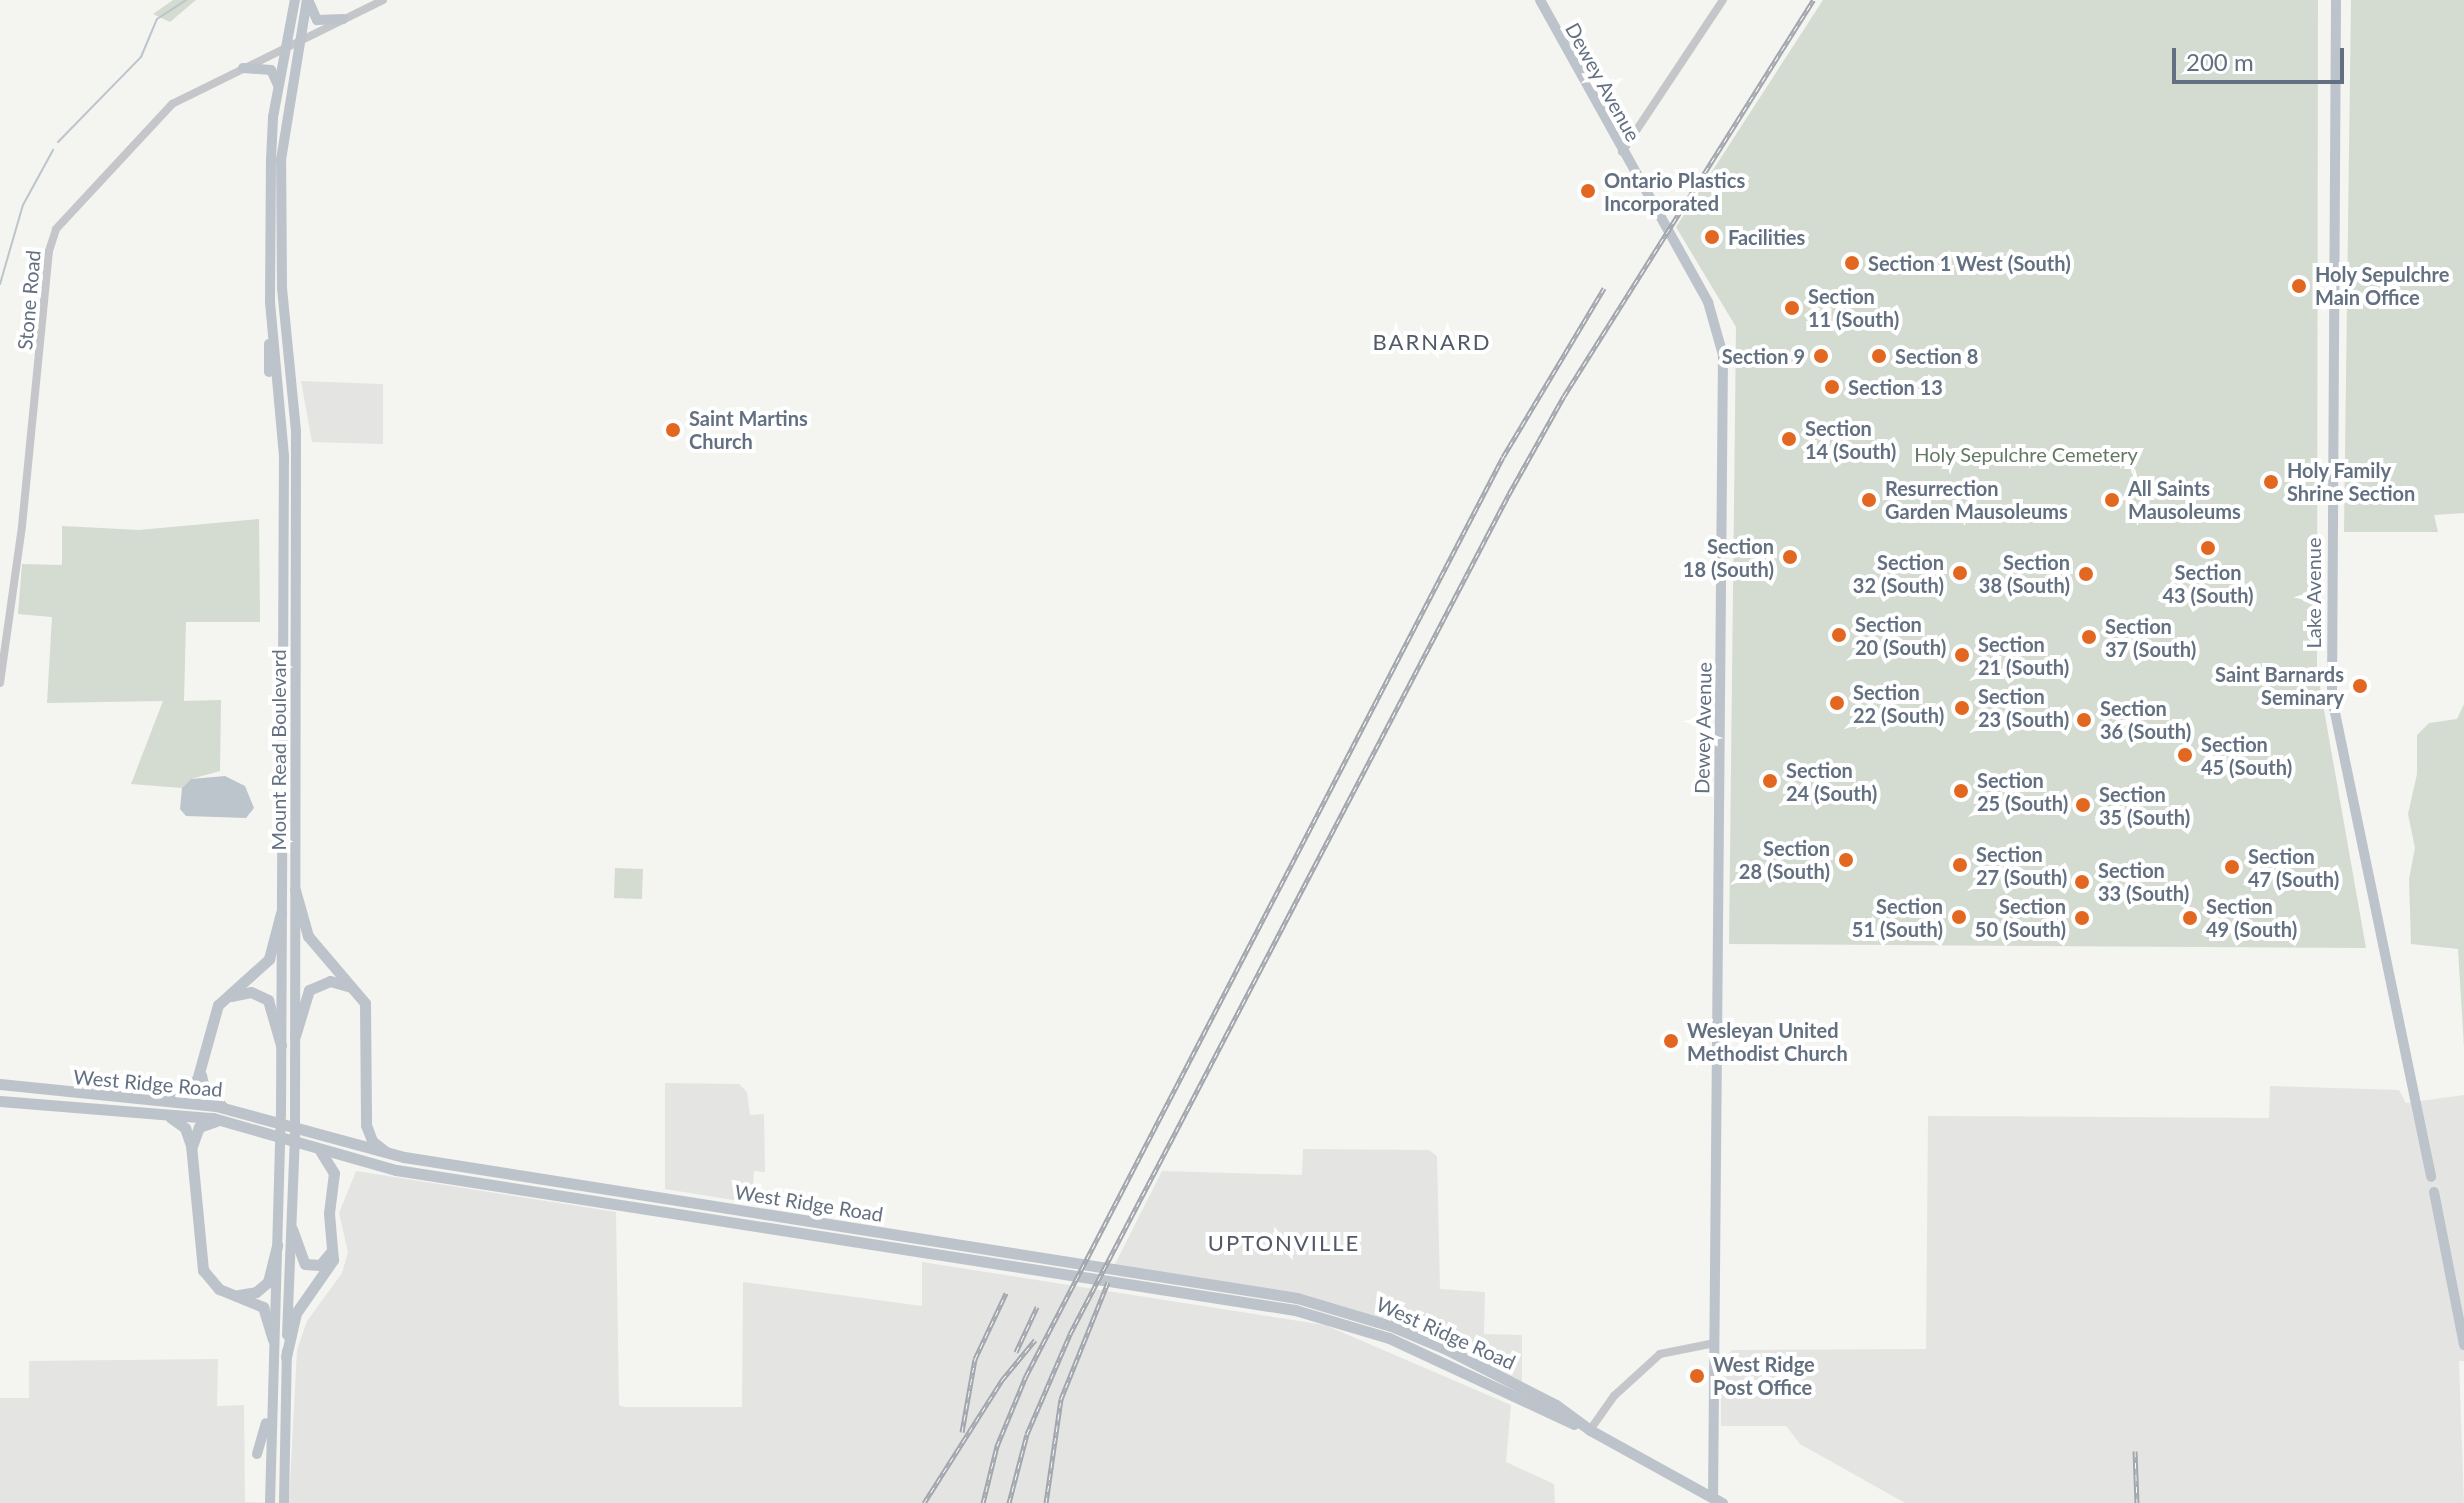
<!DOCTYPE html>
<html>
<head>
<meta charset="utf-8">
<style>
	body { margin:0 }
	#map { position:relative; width:2464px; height:1503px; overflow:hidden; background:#f4f4f0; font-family:Lato,sans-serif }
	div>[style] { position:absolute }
	.built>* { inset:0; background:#e4e5e3 }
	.green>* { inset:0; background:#d4dbd1; transform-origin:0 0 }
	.water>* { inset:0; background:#bcc5cc }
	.stream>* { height:2px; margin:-1px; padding:0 1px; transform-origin:1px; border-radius:1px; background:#bcc5cc }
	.minor>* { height:8px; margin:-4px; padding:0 4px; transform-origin:4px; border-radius:4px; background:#c4c6ca }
	.major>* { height:10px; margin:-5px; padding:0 5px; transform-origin:5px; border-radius:5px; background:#bdc3ca }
	.highway>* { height:11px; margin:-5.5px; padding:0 5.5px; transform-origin:5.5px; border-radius:5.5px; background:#bdc3ca }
	.rail>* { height:5px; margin-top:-2.5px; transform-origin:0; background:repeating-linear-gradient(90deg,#fff 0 6px,#a2a6ad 0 12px); box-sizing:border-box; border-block:2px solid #a2a6ad }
	.dots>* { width:22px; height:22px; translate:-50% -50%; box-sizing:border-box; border:4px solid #fff; border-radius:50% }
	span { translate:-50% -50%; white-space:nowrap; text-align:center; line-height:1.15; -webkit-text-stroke:8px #fff; paint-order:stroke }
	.street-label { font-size:20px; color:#637081 }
	.poi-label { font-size:20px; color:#637081; font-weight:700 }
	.left { translate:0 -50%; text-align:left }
	.right { translate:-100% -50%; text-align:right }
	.park-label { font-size:20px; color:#637862 }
	.neighbourhood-label { font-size:22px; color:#515a66; letter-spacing:2px }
	.scale { position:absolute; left:2172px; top:48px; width:172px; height:36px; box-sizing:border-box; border:4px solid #637081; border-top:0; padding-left:10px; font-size:24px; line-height:28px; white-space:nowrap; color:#637081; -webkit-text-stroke:6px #fff; paint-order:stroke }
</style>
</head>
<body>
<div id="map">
	<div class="built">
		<div style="clip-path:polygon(301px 381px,383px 384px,383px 444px,312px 442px)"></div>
		<div style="clip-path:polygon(665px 1083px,739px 1084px,747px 1092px,750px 1115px,764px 1114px,765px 1172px,754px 1171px,752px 1203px,665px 1189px)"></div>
		<div style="clip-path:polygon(2270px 1086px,2399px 1090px,2406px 1103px,2464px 1095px,2464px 1361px,2459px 1361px,2464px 1503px,1905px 1503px,1800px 1444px,1786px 1426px,1721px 1426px,1721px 1361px,1732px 1350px,1926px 1349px,1928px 1116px,2269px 1118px)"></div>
		<div style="clip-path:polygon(1303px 1149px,1429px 1150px,1437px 1156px,1440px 1289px,1485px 1292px,1484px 1334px,1522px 1335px,1522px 1387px,1345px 1310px,1113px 1268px,1162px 1171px,1302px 1175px)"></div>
		<div style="clip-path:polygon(356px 1171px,616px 1212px,619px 1405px,624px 1407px,742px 1407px,743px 1282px,922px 1306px,922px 1262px,1325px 1325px,1511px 1405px,1506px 1462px,1554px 1484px,1555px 1503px,0 1503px,0 1398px,29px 1398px,29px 1361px,218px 1359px,217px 1406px,244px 1405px,245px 1502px,289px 1503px,297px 1350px,307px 1321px,342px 1273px,348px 1252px,339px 1213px)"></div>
	</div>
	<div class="green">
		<div style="clip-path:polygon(173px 0,196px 0,170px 22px,153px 14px)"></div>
		<div style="clip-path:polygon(1823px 0,2318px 0,2317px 670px,2366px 948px,1729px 944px,1736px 327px,1676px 227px)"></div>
		<div style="clip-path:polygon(2351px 0,2464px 0,2464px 513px,2434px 515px,2438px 532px,2344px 532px)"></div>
		<div style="clip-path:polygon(259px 519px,260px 622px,186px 622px,184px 701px,221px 700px,220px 771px,191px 779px,182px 788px,131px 784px,163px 701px,47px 703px,52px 617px,18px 614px,22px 564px,62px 565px,62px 526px,139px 530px)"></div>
		<div style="clip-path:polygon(2464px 704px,2464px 1047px,2458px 949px,2411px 944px,2409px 879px,2415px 848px,2408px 814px,2417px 774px,2417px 735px,2429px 723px,2457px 719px)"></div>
		<div style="left:615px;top:868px;width:28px;height:30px;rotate:2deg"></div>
	</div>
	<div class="water">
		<div style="clip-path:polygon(225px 776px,245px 786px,254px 808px,246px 818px,186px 816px,180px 809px,182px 788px,191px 779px)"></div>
	</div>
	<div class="stream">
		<div style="left:58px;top:142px;width:119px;rotate:-45.7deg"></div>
		<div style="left:141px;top:57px;width:41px;rotate:-67.2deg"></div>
		<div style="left:157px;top:19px;width:35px;rotate:-33deg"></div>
		<div style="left:0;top:284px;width:82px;rotate:-73.8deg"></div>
		<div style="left:23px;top:205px;width:63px;rotate:-61.4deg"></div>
	</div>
	<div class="minor">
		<div style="left:1622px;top:152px;width:182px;rotate:-56.4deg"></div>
		<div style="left:0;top:683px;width:159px;rotate:-82deg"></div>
		<div style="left:22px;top:526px;width:276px;rotate:-84.4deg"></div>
		<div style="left:49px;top:251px;width:23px;rotate:-72deg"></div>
		<div style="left:56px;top:229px;width:171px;rotate:-47.1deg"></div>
		<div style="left:172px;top:104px;width:235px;rotate:-26.2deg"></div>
		<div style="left:1590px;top:1430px;width:42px;rotate:-54.8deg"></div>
		<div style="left:1614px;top:1396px;width:62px;rotate:-42.4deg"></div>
		<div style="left:1660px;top:1354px;width:56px;rotate:-11.3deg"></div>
	</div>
	<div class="major">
		<div style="left:1540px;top:0;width:346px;rotate:60.9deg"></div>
		<div style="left:1708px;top:302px;width:55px;rotate:74.2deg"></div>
		<div style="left:1723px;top:355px;width:1143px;rotate:90.5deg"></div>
		<div style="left:2336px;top:0;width:698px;rotate:90.33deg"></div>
		<div style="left:2332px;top:698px;width:489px;rotate:78.3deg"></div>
		<div style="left:309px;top:2px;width:20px;rotate:66deg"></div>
		<div style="left:317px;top:20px;width:26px;rotate:-2deg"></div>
		<div style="left:243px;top:68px;width:28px;rotate:4deg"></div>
		<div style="left:271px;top:70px;width:17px;rotate:65deg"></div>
		<div style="left:269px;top:372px;width:28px;rotate:-90deg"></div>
		<div style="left:2434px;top:1192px;width:156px;rotate:78.9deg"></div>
		<div style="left:287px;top:1335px;width:201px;rotate:-87.7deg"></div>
		<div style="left:295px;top:1134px;width:703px;rotate:-89.92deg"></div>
		<div style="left:296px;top:431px;width:144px;rotate:-95.6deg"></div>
		<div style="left:282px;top:288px;width:128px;rotate:-90.4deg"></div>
		<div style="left:281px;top:160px;width:162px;rotate:-80.8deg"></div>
		<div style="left:257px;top:1454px;width:32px;rotate:-74deg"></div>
		<div style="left:270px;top:1503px;width:389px;rotate:-88.4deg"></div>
		<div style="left:281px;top:1114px;width:658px;rotate:-89.74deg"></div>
		<div style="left:284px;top:456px;width:155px;rotate:-95.2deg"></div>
		<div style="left:270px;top:302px;width:142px;rotate:-89.6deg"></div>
		<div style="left:271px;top:160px;width:43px;rotate:-87.3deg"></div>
		<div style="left:273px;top:117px;width:119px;rotate:-79.4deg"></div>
		<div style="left:284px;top:1503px;width:152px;rotate:-88.9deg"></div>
	</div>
	<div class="highway">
		<div style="left:295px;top:890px;width:48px;rotate:74.2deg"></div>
		<div style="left:308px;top:936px;width:88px;rotate:49.6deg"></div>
		<div style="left:365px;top:1003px;width:122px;rotate:89.5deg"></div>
		<div style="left:366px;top:1125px;width:17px;rotate:69deg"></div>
		<div style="left:372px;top:1141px;width:18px;rotate:38deg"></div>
		<div style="left:231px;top:996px;width:20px;rotate:-11deg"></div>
		<div style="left:251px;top:992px;width:19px;rotate:25deg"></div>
		<div style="left:268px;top:1000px;width:47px;rotate:73.9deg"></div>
		<div style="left:295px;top:1036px;width:48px;rotate:-73.1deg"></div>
		<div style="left:309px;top:990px;width:23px;rotate:-23deg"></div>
		<div style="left:330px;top:981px;width:22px;rotate:16deg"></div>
		<div style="left:201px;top:1075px;width:17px;rotate:77deg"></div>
		<div style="left:205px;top:1092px;width:21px;rotate:39deg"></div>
		<div style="left:0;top:1084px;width:217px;rotate:5.8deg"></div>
		<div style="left:216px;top:1106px;width:195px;rotate:15.2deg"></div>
		<div style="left:404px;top:1157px;width:904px;rotate:8.97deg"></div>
		<div style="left:1297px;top:1298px;width:98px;rotate:16.6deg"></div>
		<div style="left:1391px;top:1326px;width:62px;rotate:22.8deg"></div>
		<div style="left:1448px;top:1350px;width:121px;rotate:27deg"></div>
		<div style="left:1556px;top:1405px;width:42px;rotate:36.3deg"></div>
		<div style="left:1590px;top:1430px;width:151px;rotate:28.9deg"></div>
		<div style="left:173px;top:1100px;width:31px;rotate:-40deg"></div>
		<div style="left:197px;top:1080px;width:78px;rotate:-74.4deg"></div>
		<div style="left:218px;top:1005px;width:69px;rotate:-42deg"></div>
		<div style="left:269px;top:959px;width:48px;rotate:-75.4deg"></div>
		<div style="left:0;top:1101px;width:214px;rotate:4.6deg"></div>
		<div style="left:213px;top:1118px;width:190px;rotate:15.9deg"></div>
		<div style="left:396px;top:1170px;width:910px;rotate:8.85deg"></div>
		<div style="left:1295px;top:1310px;width:98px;rotate:16.6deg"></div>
		<div style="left:1389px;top:1338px;width:204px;rotate:24.9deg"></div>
		<div style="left:170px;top:1117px;width:19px;rotate:36deg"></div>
		<div style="left:185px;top:1128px;width:18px;rotate:71deg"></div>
		<div style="left:191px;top:1145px;width:126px;rotate:84.5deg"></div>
		<div style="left:203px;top:1270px;width:25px;rotate:50deg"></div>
		<div style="left:219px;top:1289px;width:48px;rotate:22.2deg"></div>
		<div style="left:263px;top:1307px;width:34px;rotate:73deg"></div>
		<div style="left:192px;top:1146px;width:20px;rotate:-70deg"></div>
		<div style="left:199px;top:1127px;width:18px;rotate:-19deg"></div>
		<div style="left:292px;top:1229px;width:37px;rotate:70deg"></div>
		<div style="left:305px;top:1264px;width:15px;rotate:4deg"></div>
		<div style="left:320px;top:1265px;width:16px;rotate:-50deg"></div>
		<div style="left:239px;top:1295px;width:17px;rotate:-10deg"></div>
		<div style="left:256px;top:1292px;width:16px;rotate:-40deg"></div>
		<div style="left:268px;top:1282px;width:38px;rotate:-76deg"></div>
		<div style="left:286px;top:1357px;width:45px;rotate:-77.2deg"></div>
		<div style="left:296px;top:1313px;width:65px;rotate:-55.1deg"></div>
		<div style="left:333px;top:1260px;width:47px;rotate:-94.9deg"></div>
		<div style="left:329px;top:1213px;width:40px;rotate:-82.9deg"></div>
		<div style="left:334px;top:1173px;width:26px;rotate:-122deg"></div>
	</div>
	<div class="rail">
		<div style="left:1016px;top:1352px;width:50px;rotate:-65deg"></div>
		<div style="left:962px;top:1432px;width:74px;rotate:-79.9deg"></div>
		<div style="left:975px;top:1359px;width:73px;rotate:-64.8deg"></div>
		<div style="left:2135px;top:1451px;width:52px;rotate:87.8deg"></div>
		<div style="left:924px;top:1503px;width:146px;rotate:-57.6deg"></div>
		<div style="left:1002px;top:1380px;width:52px;rotate:-50.5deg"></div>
		<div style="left:983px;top:1503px;width:59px;rotate:-76.2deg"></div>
		<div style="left:997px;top:1446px;width:76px;rotate:-67.5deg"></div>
		<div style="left:1026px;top:1376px;width:1035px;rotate:-62.57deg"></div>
		<div style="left:1503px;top:457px;width:197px;rotate:-59.1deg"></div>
		<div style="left:1009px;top:1503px;width:71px;rotate:-75.4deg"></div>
		<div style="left:1027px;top:1434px;width:109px;rotate:-66.7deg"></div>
		<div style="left:1070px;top:1334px;width:948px;rotate:-62.41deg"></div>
		<div style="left:1509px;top:494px;width:112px;rotate:-60.7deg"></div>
		<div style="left:1564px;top:396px;width:468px;rotate:-57.8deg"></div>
		<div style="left:1046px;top:1503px;width:105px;rotate:-81.8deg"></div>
		<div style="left:1061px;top:1399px;width:126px;rotate:-68.1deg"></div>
	</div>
	<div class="dots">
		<div style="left:1588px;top:191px;background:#e26721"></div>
		<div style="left:1712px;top:237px;background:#e26721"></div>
		<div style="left:1852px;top:263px;background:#e26721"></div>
		<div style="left:2299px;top:286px;background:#e26721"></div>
		<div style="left:1792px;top:308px;background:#e26721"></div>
		<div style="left:1821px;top:356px;background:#e26721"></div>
		<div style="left:1879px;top:356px;background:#e26721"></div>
		<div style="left:1832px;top:387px;background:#e26721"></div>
		<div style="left:673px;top:430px;background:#e26721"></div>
		<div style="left:1789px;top:439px;background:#e26721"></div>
		<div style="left:2271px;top:482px;background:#e26721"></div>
		<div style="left:1869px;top:500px;background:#e26721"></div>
		<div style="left:2112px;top:500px;background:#e26721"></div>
		<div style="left:2208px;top:548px;background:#e26721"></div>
		<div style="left:1790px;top:557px;background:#e26721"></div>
		<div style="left:1960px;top:573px;background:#e26721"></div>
		<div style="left:2086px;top:574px;background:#e26721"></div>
		<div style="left:1839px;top:635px;background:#e26721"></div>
		<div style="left:2089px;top:637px;background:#e26721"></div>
		<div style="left:1962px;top:655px;background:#e26721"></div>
		<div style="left:2360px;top:686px;background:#e26721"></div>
		<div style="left:1837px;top:703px;background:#e26721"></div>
		<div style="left:1962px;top:708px;background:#e26721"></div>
		<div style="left:2084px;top:720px;background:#e26721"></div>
		<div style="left:2185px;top:755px;background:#e26721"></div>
		<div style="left:1770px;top:781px;background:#e26721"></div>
		<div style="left:1961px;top:791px;background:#e26721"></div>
		<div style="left:2083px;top:805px;background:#e26721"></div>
		<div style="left:1846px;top:860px;background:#e26721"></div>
		<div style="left:1960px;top:865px;background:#e26721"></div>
		<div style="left:2232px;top:867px;background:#e26721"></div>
		<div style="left:2082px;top:882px;background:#e26721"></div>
		<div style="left:1959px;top:917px;background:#e26721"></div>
		<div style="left:2082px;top:918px;background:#e26721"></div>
		<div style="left:2190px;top:918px;background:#e26721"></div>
		<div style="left:1671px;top:1041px;background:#e26721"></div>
		<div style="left:1697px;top:1376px;background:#e26721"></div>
	</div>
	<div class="street-label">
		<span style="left:1603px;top:82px;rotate:61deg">Dewey Avenue</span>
		<span style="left:29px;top:300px;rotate:-85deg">Stone Road</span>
		<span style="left:2313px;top:593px;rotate:-90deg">Lake Avenue</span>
		<span style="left:1703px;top:728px;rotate:-89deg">Dewey Avenue</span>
		<span style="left:278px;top:750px;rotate:-90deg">Mount Read Boulevard</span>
		<span style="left:148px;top:1083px;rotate:5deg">West Ridge Road</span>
		<span style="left:809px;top:1203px;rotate:9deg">West Ridge Road</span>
		<span style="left:1446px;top:1333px;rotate:24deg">West Ridge Road</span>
	</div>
	<div class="poi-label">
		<span class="left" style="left:1604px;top:192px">Ontario Plastics<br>Incorporated</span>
		<span class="left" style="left:1728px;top:237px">Facilities</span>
		<span class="left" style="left:1868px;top:263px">Section 1 West (South)</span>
		<span class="left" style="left:2315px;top:286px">Holy Sepulchre<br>Main Office</span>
		<span class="left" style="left:1808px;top:308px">Section<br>11 (South)</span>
		<span class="right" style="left:1805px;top:356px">Section 9</span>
		<span class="left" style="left:1895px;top:356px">Section 8</span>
		<span class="left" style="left:1848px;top:387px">Section 13</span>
		<span class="left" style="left:689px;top:430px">Saint Martins<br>Church</span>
		<span class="left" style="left:1805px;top:440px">Section<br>14 (South)</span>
		<span class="left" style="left:2287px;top:482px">Holy Family<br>Shrine Section</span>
		<span class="left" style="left:1885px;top:500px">Resurrection<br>Garden Mausoleums</span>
		<span class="left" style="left:2128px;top:500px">All Saints<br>Mausoleums</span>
		<span class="right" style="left:1774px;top:558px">Section<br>18 (South)</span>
		<span class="right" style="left:1944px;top:574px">Section<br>32 (South)</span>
		<span class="right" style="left:2070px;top:574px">Section<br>38 (South)</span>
		<span style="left:2208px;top:584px">Section<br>43 (South)</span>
		<span class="left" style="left:1855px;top:636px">Section<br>20 (South)</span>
		<span class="left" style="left:2105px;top:638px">Section<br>37 (South)</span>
		<span class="left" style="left:1978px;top:656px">Section<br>21 (South)</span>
		<span class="right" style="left:2344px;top:686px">Saint Barnards<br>Seminary</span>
		<span class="left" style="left:1853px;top:704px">Section<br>22 (South)</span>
		<span class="left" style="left:1978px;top:708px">Section<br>23 (South)</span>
		<span class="left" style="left:2100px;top:720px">Section<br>36 (South)</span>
		<span class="left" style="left:2201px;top:756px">Section<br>45 (South)</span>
		<span class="left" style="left:1786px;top:782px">Section<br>24 (South)</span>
		<span class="left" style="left:1977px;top:792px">Section<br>25 (South)</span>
		<span class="left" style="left:2099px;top:806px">Section<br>35 (South)</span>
		<span class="right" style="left:1830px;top:860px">Section<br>28 (South)</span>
		<span class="left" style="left:1976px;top:866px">Section<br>27 (South)</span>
		<span class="left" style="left:2248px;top:868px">Section<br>47 (South)</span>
		<span class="left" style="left:2098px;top:882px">Section<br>33 (South)</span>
		<span class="right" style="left:1943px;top:918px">Section<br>51 (South)</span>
		<span class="right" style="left:2066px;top:918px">Section<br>50 (South)</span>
		<span class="left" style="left:2206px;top:918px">Section<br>49 (South)</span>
		<span class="left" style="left:1687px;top:1042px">Wesleyan United<br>Methodist Church</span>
		<span class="left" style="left:1713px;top:1376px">West Ridge<br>Post Office</span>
	</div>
	<div class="park-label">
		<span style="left:2026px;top:454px">Holy Sepulchre Cemetery</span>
	</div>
	<div class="neighbourhood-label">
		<span style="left:1432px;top:342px">BARNARD</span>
		<span style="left:1284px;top:1243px">UPTONVILLE</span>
	</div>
	<div class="scale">200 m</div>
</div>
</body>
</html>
